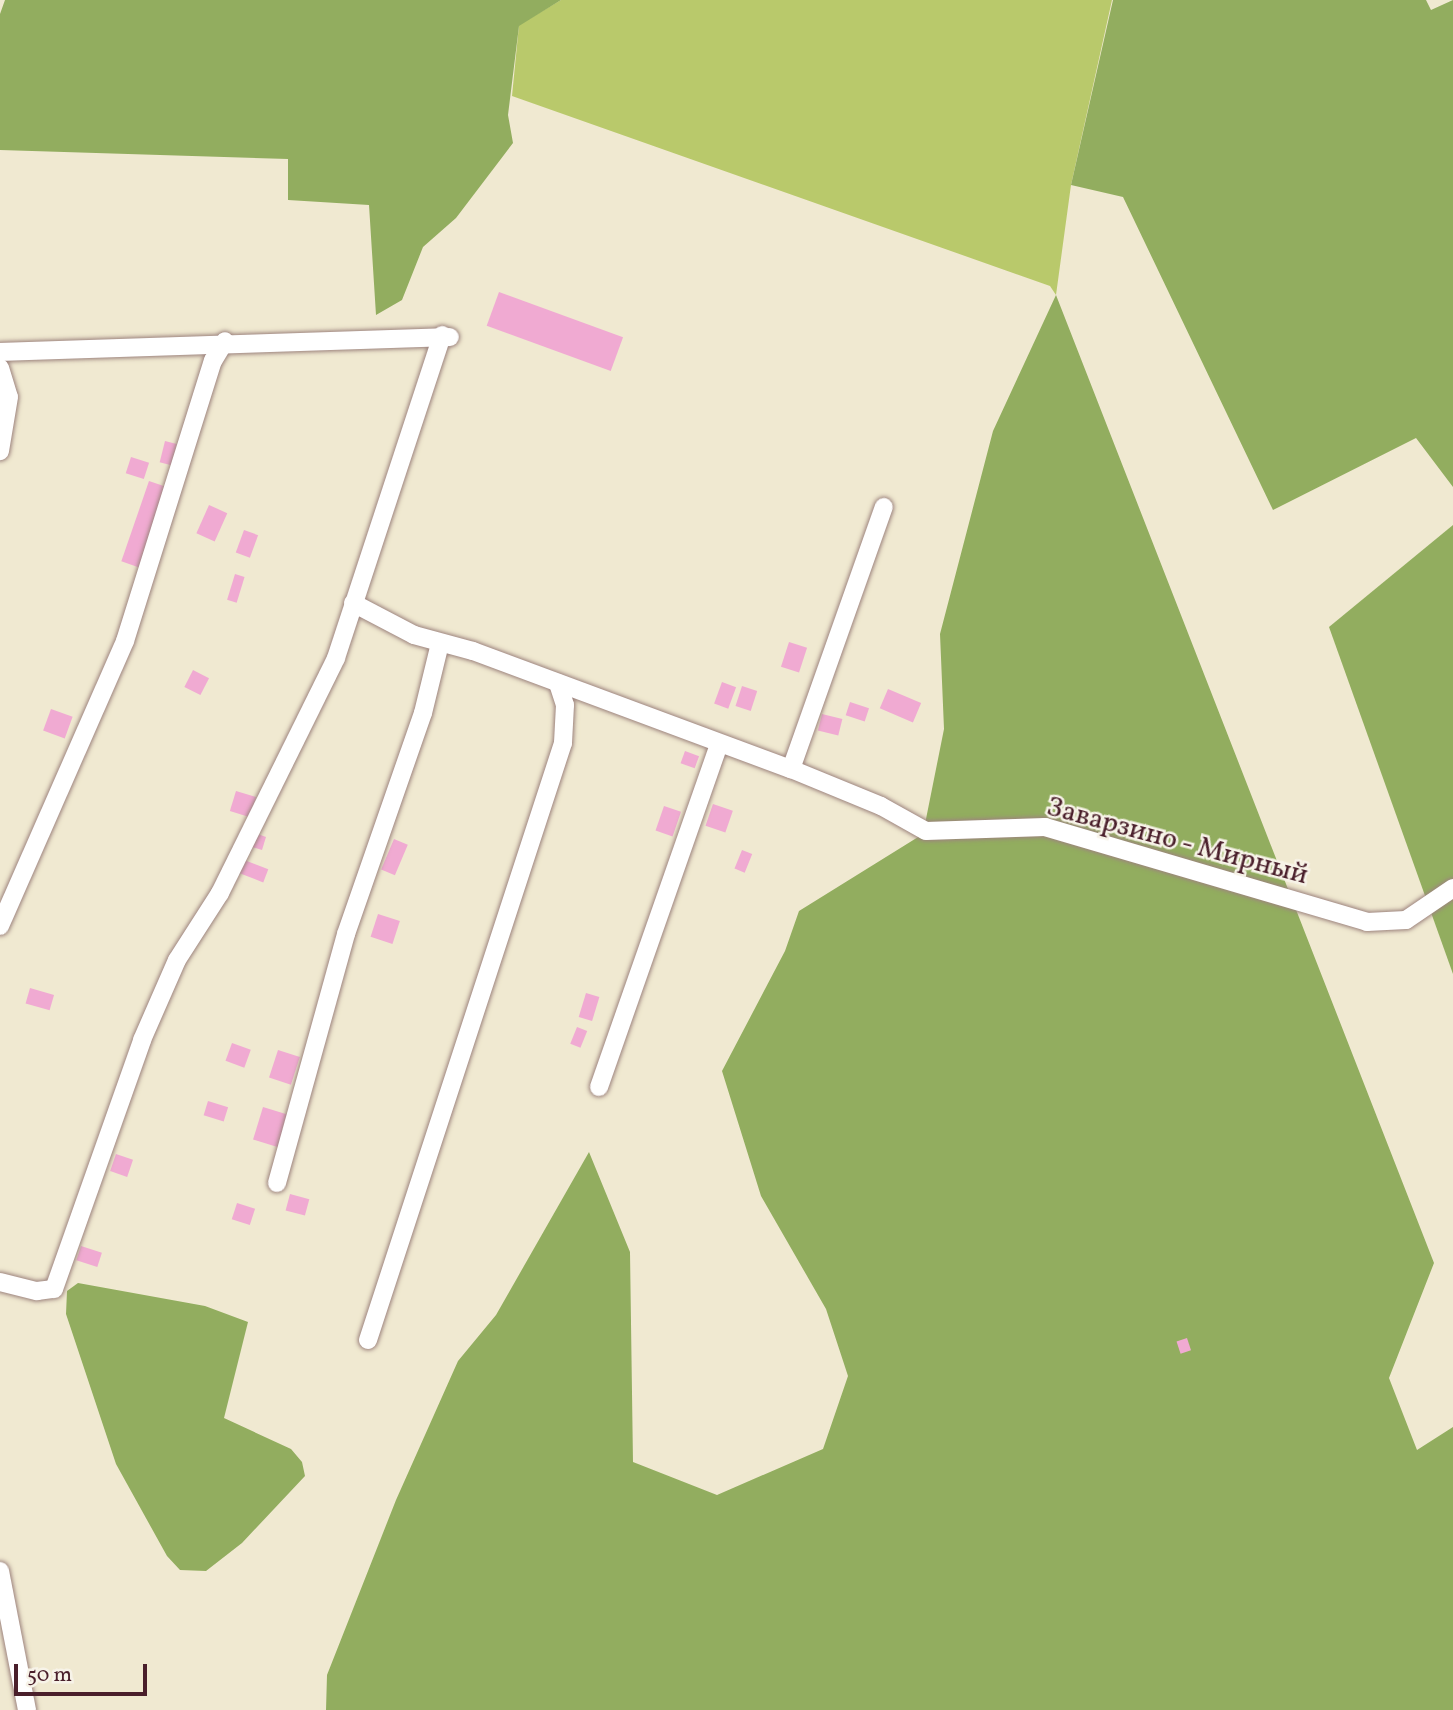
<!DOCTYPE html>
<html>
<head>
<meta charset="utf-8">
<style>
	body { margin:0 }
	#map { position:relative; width:1453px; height:1710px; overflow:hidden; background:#f0e9d1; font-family:Vollkorn,serif }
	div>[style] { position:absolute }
	.green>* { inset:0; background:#b9c96b }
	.forest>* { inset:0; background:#92ad5f }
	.building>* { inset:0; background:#f0aad2; transform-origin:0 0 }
	.roads { filter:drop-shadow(0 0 2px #9d847e) drop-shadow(0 0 2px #9d847e) }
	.street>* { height:18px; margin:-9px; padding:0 9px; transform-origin:9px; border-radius:9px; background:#fff }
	span { translate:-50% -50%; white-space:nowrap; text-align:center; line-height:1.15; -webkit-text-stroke:5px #f7f3e8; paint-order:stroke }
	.street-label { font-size:28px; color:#4a1f2b }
	.scale { position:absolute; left:14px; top:1664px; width:133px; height:32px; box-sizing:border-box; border:4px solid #4a1f2b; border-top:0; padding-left:9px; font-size:21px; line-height:24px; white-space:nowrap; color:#4a1f2b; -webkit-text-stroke:5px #f7f3e8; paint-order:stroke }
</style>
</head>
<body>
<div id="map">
	<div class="green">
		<div style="clip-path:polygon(561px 0,1112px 0,1071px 185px,1056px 295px,1050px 286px,512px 96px,519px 25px)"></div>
	</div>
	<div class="forest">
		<div style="clip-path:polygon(5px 0,561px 0,519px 26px,508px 115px,513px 143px,456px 218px,423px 247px,402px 300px,376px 315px,369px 205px,288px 200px,288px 159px,0 150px,0 14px)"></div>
		<div style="clip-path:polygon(1113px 0,1426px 0,1431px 10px,1453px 0,1453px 487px,1416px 438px,1273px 510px,1123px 197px,1071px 185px)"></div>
		<div style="clip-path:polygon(1056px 295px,1434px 1263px,1389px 1378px,1417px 1450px,1453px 1427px,1453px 1710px,326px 1710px,327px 1675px,396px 1500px,458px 1361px,496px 1315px,589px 1152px,630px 1252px,633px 1462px,717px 1495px,823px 1449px,848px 1376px,826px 1309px,761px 1196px,722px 1071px,785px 951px,799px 911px,923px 834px,944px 729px,940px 634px,993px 431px)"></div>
		<div style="clip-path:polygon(1453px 525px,1453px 974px,1329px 627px)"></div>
		<div style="clip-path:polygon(78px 1283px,205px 1306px,248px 1322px,224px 1418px,291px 1449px,302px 1462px,305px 1476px,242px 1543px,206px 1571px,180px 1570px,167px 1556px,116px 1464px,66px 1314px,67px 1291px)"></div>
	</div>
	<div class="building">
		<div style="left:499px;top:292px;width:132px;height:36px;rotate:20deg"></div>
		<div style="left:165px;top:441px;width:12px;height:22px;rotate:14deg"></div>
		<div style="left:131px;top:457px;width:19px;height:17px;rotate:18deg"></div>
		<div style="left:149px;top:481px;width:21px;height:85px;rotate:19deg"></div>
		<div style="left:209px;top:505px;width:20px;height:31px;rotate:24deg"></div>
		<div style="left:244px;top:530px;width:15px;height:24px;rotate:20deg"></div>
		<div style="left:235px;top:574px;width:10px;height:27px;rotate:17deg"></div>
		<div style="left:789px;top:642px;width:19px;height:26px;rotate:18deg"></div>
		<div style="left:193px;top:670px;width:18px;height:19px;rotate:27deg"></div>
		<div style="left:722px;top:682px;width:15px;height:23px;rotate:20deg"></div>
		<div style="left:742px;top:686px;width:16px;height:21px;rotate:18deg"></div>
		<div style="left:888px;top:689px;width:36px;height:21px;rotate:23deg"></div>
		<div style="left:850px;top:702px;width:20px;height:14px;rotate:18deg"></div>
		<div style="left:51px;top:709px;width:23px;height:23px;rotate:20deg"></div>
		<div style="left:822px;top:714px;width:21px;height:17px;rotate:14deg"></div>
		<div style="left:685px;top:751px;width:15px;height:13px;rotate:20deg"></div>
		<div style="left:236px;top:791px;width:21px;height:21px;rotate:17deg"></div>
		<div style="left:713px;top:804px;width:21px;height:23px;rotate:19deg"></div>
		<div style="left:664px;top:806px;width:18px;height:26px;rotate:19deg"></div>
		<div style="clip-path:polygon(255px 833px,266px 837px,262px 850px,252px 847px)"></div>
		<div style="left:394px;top:839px;width:15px;height:33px;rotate:23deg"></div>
		<div style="left:742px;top:850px;width:11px;height:20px;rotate:22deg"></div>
		<div style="left:244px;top:860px;width:26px;height:14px;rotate:21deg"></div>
		<div style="left:378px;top:914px;width:23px;height:24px;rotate:18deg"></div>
		<div style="left:30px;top:988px;width:25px;height:16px;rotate:16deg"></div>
		<div style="left:586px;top:993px;width:14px;height:25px;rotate:17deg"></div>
		<div style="left:577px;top:1027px;width:11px;height:18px;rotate:22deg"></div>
		<div style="left:232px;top:1043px;width:20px;height:19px;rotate:20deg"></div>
		<div style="left:278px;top:1050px;width:23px;height:29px;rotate:18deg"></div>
		<div style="left:208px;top:1101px;width:21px;height:15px;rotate:17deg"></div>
		<div style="left:263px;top:1107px;width:28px;height:34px;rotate:17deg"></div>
		<div style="left:116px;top:1154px;width:18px;height:18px;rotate:19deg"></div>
		<div style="left:290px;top:1194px;width:20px;height:17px;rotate:15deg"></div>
		<div style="left:237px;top:1203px;width:19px;height:17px;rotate:18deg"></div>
		<div style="left:81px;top:1246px;width:22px;height:15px;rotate:18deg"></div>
		<div style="left:1187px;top:1338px;width:13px;height:11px;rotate:72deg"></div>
	</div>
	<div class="roads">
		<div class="street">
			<div style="left:0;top:352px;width:450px;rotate:-1.9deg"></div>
			<div style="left:0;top:368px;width:30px;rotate:73deg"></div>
			<div style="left:9px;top:397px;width:55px;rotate:99.5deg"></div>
			<div style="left:353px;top:603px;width:69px;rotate:27.7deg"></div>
			<div style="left:414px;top:635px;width:61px;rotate:15.2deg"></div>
			<div style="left:473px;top:651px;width:339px;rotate:20.4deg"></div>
			<div style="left:791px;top:769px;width:97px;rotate:22.3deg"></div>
			<div style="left:881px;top:806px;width:51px;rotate:29.1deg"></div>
			<div style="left:926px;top:831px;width:119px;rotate:-1.9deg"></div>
			<div style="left:1045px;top:827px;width:336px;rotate:16.4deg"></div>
			<div style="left:1367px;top:922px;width:39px;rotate:-3deg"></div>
			<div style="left:1406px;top:920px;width:57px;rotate:-34.2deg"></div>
			<div style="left:791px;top:769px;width:278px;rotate:-70.5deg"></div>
			<div style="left:0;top:926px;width:311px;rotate:-66.3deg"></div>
			<div style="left:125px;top:641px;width:294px;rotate:-72.6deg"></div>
			<div style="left:213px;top:361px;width:23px;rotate:-59deg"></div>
			<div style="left:599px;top:1087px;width:362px;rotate:-70.7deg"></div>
			<div style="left:277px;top:1183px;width:258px;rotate:-74.5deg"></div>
			<div style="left:346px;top:934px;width:234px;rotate:-70.8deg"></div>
			<div style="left:423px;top:713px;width:72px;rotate:-76.3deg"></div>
			<div style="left:0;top:1282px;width:38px;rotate:14deg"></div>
			<div style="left:37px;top:1291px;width:17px;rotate:-7deg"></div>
			<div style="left:54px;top:1289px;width:264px;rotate:-70.5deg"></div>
			<div style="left:142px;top:1040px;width:87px;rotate:-66.4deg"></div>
			<div style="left:177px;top:960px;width:80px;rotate:-57.3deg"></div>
			<div style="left:220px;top:893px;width:262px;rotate:-63.7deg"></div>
			<div style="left:336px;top:658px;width:340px;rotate:-71.8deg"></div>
			<div style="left:368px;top:1340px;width:628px;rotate:-71.91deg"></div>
			<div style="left:563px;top:743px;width:38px;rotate:-87deg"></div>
			<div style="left:565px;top:705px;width:23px;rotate:-108deg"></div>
			<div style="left:0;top:1571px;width:142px;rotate:79deg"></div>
		</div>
	</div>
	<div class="street-label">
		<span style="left:1177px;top:842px;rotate:15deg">Заварзино - Мирный</span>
	</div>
	<div class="scale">50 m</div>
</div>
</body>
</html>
